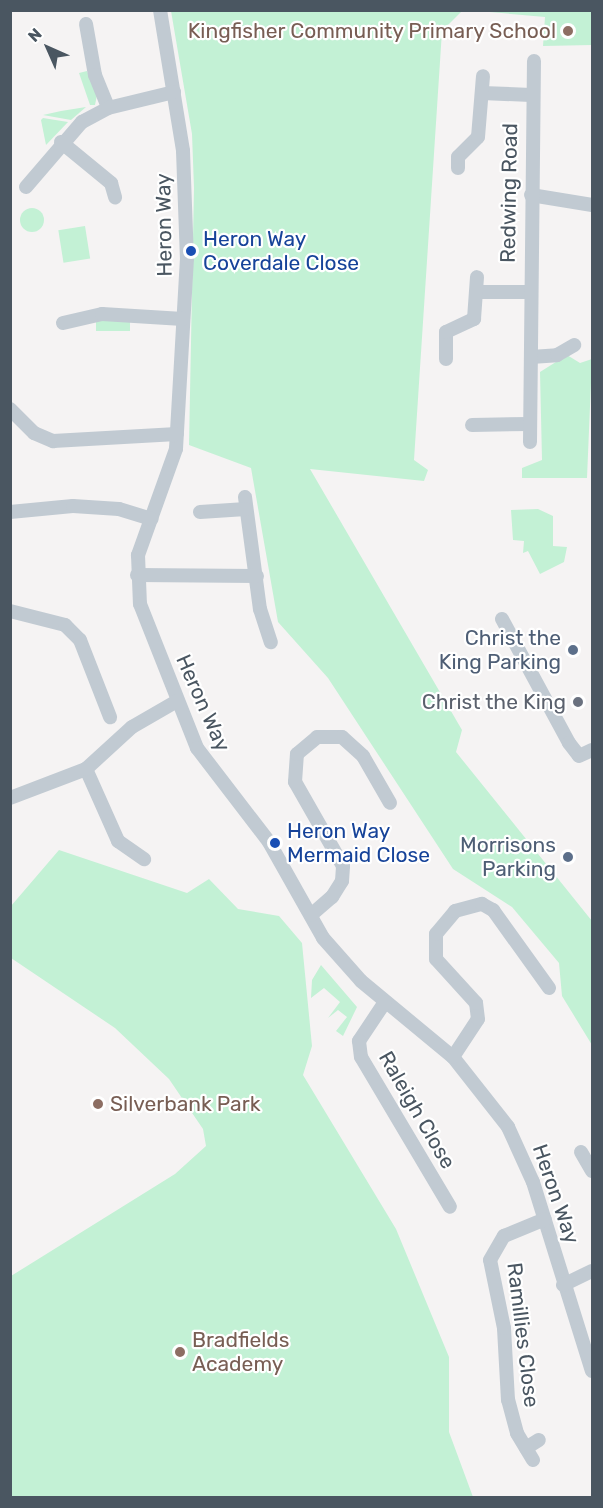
<!DOCTYPE html>
<html>
<head>
<meta charset="utf-8">
<style>
	body { margin:0 }
	#map { position:relative; width:603px; height:1508px; overflow:hidden; background:#f5f3f3; font-family:Rubik,sans-serif }
	div>[style] { position:absolute }
	.green>* { inset:0; background:#c3f1d5; transform-origin:0 0 }
	.round { border-radius:50% }
	.minor>* { height:14px; margin:-7px; padding:0 7px; transform-origin:7px; border-radius:7px; background:#c1cad2 }
	.dots>* { width:16px; height:16px; translate:-50% -50%; box-sizing:border-box; border:3px solid #fff; border-radius:50% }
	span { translate:-50% -50%; white-space:nowrap; text-align:center; line-height:1.15; -webkit-text-stroke:4.5px #fff; paint-order:stroke }
	.education-label { font-size:21px; color:#785e54 }
	.right { translate:-100% -50%; text-align:right }
	.left { translate:0 -50%; text-align:left }
	.street-label { font-size:21px; color:#4a5661 }
	.transit-label { font-size:21px; color:#164399 }
	.service-label { font-size:21px; color:#4e5e75 }
	.worship-label { font-size:21px; color:#5b616d }
	.frame { position:absolute; inset:0; border:12px solid #4a5661; pointer-events:none }
	.north { position:absolute; left:18px; top:18px; width:60px; height:60px; -webkit-text-stroke:4px #fff; paint-order:stroke; rotate:315deg; font-size:16px; font-weight:700; line-height:24px; text-align:center; color:#4a5661 }
	.north::after { content:''; display:block; margin:auto; width:21px; height:27px; background:#4a5661; clip-path:polygon(50% 0,100% 100%,50% 72%,0 100%) }
</style>
</head>
<body>
<div id="map">
	<div class="green">
		<div style="clip-path:polygon(171px 11px,462px 11px,442px 31px,414px 460px,428px 470px,424px 481px,310px 469px,462px 730px,456px 752px,592px 921px,592px 1045px,562px 996px,559px 963px,512px 907px,453px 869px,328px 678px,278px 622px,251px 468px,189px 445px,194px 188px,192px 134px)"></div>
		<div style="clip-path:polygon(478px 11px,592px 11px,592px 45px,543px 46px,545px 17px)"></div>
		<div style="clip-path:polygon(87px 71px,97px 95px,95px 105px,90px 105px,79px 73px)"></div>
		<div style="clip-path:polygon(86px 107px,71px 120px,43px 115px,61px 111px)"></div>
		<div style="clip-path:polygon(43px 118px,68px 122px,46px 145px,41px 120px)"></div>
		<div class="round" style="left:20px;top:208px;width:24px;height:24px"></div>
		<div style="left:85px;top:226px;width:33px;height:27px;rotate:81deg"></div>
		<div style="left:130px;top:321px;width:10px;height:34px;rotate:90deg"></div>
		<div style="clip-path:polygon(567px 355px,580px 363px,592px 359px,587px 478px,522px 478px,522px 468px,542px 460px,540px 372px)"></div>
		<div style="clip-path:polygon(538px 509px,553px 516px,553px 546px,567px 547px,564px 562px,540px 574px,528px 551px,523px 553px,524px 541px,513px 540px,511px 510px)"></div>
		<div style="clip-path:polygon(59px 850px,187px 893px,209px 879px,238px 909px,279px 916px,302px 943px,312px 1046px,303px 1075px,396px 1229px,449px 1357px,449px 1432px,473px 1497px,11px 1497px,11px 1276px,175px 1174px,206px 1146px,203px 1129px,169px 1079px,115px 1028px,11px 958px,11px 906px)"></div>
		<div style="clip-path:polygon(321px 965px,357px 1007px,343px 1036px,336px 1031px,347px 1017px,338px 1010px,328px 1018px,340px 1002px,324px 988px,311px 998px,312px 980px)"></div>
	</div>
	<div class="minor">
		<div style="left:160px;top:10px;width:143px;rotate:80.7deg"></div>
		<div style="left:183px;top:151px;width:107px;rotate:87.9deg"></div>
		<div style="left:187px;top:258px;width:191px;rotate:93.3deg"></div>
		<div style="left:176px;top:449px;width:113px;rotate:109.7deg"></div>
		<div style="left:138px;top:555px;width:49px;rotate:87.7deg"></div>
		<div style="left:140px;top:604px;width:155px;rotate:68.4deg"></div>
		<div style="left:197px;top:748px;width:118px;rotate:52.5deg"></div>
		<div style="left:269px;top:842px;width:110px;rotate:60.6deg"></div>
		<div style="left:323px;top:938px;width:57px;rotate:48.5deg"></div>
		<div style="left:361px;top:981px;width:119px;rotate:39.6deg"></div>
		<div style="left:453px;top:1057px;width:89px;rotate:51.8deg"></div>
		<div style="left:508px;top:1127px;width:60px;rotate:65.6deg"></div>
		<div style="left:533px;top:1182px;width:198px;rotate:72.7deg"></div>
		<div style="left:86px;top:24px;width:52px;rotate:80deg"></div>
		<div style="left:95px;top:75px;width:35px;rotate:68deg"></div>
		<div style="left:482px;top:93px;width:49px;rotate:2.3deg"></div>
		<div style="left:61px;top:142px;width:65px;rotate:39.4deg"></div>
		<div style="left:111px;top:183px;width:15px;rotate:74deg"></div>
		<div style="left:458px;top:168px;width:11px;rotate:-90deg"></div>
		<div style="left:458px;top:157px;width:28px;rotate:-45deg"></div>
		<div style="left:478px;top:137px;width:61px;rotate:-85.3deg"></div>
		<div style="left:26px;top:187px;width:86px;rotate:-49.3deg"></div>
		<div style="left:82px;top:122px;width:30px;rotate:-28deg"></div>
		<div style="left:108px;top:108px;width:68px;rotate:-13.6deg"></div>
		<div style="left:531px;top:195px;width:62px;rotate:9.3deg"></div>
		<div style="left:477px;top:292px;width:52px"></div>
		<div style="left:63px;top:323px;width:40px;rotate:-13deg"></div>
		<div style="left:102px;top:314px;width:81px;rotate:3.5deg"></div>
		<div style="left:531px;top:357px;width:26px;rotate:-4deg"></div>
		<div style="left:557px;top:355px;width:20px;rotate:-30deg"></div>
		<div style="left:446px;top:359px;width:27px;rotate:-90deg"></div>
		<div style="left:446px;top:332px;width:31px;rotate:-25deg"></div>
		<div style="left:474px;top:319px;width:42px;rotate:-85.9deg"></div>
		<div style="left:10px;top:409px;width:34px;rotate:45deg"></div>
		<div style="left:34px;top:433px;width:21px;rotate:23deg"></div>
		<div style="left:53px;top:441px;width:124px;rotate:-3.2deg"></div>
		<div style="left:472px;top:425px;width:58px;rotate:-1deg"></div>
		<div style="left:530px;top:442px;width:381px;rotate:-89.4deg"></div>
		<div style="left:245px;top:497px;width:113px;rotate:82.4deg"></div>
		<div style="left:260px;top:609px;width:35px;rotate:72deg"></div>
		<div style="left:10px;top:512px;width:63px;rotate:-5.4deg"></div>
		<div style="left:73px;top:506px;width:46px;rotate:3.7deg"></div>
		<div style="left:119px;top:509px;width:34px;rotate:17deg"></div>
		<div style="left:200px;top:512px;width:46px;rotate:-3.7deg"></div>
		<div style="left:137px;top:575px;width:120px;rotate:0.5deg"></div>
		<div style="left:10px;top:611px;width:57px;rotate:14.3deg"></div>
		<div style="left:65px;top:625px;width:21px;rotate:45deg"></div>
		<div style="left:80px;top:640px;width:83px;rotate:68.7deg"></div>
		<div style="left:502px;top:619px;width:141px;rotate:61.6deg"></div>
		<div style="left:569px;top:743px;width:16px;rotate:52deg"></div>
		<div style="left:579px;top:756px;width:14px;rotate:-25deg"></div>
		<div style="left:86px;top:769px;width:79px;rotate:66deg"></div>
		<div style="left:118px;top:841px;width:32px;rotate:35deg"></div>
		<div style="left:10px;top:798px;width:81px;rotate:-20.9deg"></div>
		<div style="left:86px;top:769px;width:62px;rotate:-42.4deg"></div>
		<div style="left:132px;top:727px;width:52px;rotate:-30deg"></div>
		<div style="left:311px;top:915px;width:28px;rotate:-41deg"></div>
		<div style="left:332px;top:897px;width:19px;rotate:-58deg"></div>
		<div style="left:342px;top:881px;width:15px;rotate:-86deg"></div>
		<div style="left:343px;top:866px;width:97px;rotate:-119.7deg"></div>
		<div style="left:295px;top:782px;width:28px;rotate:-86deg"></div>
		<div style="left:297px;top:754px;width:26px;rotate:-40deg"></div>
		<div style="left:317px;top:737px;width:25px"></div>
		<div style="left:342px;top:737px;width:28px;rotate:42deg"></div>
		<div style="left:363px;top:756px;width:54px;rotate:60.1deg"></div>
		<div style="left:385px;top:1002px;width:47px;rotate:123.7deg"></div>
		<div style="left:359px;top:1041px;width:16px;rotate:83deg"></div>
		<div style="left:361px;top:1057px;width:174px;rotate:59.3deg"></div>
		<div style="left:453px;top:1057px;width:45px;rotate:-56.7deg"></div>
		<div style="left:478px;top:1019px;width:16px;rotate:-97deg"></div>
		<div style="left:476px;top:1003px;width:59px;rotate:-132.3deg"></div>
		<div style="left:436px;top:959px;width:25px;rotate:-90deg"></div>
		<div style="left:436px;top:934px;width:30px;rotate:-50deg"></div>
		<div style="left:455px;top:911px;width:28px;rotate:-15deg"></div>
		<div style="left:482px;top:904px;width:13px;rotate:29deg"></div>
		<div style="left:493px;top:910px;width:96px;rotate:54.3deg"></div>
		<div style="left:581px;top:1152px;width:22px;rotate:60deg"></div>
		<div style="left:563px;top:1285px;width:32px;rotate:-26deg"></div>
		<div style="left:526px;top:1448px;width:15px;rotate:-32deg"></div>
		<div style="left:533px;top:1460px;width:31px;rotate:-121deg"></div>
		<div style="left:517px;top:1433px;width:34px;rotate:-105deg"></div>
		<div style="left:508px;top:1400px;width:72px;rotate:-93.2deg"></div>
		<div style="left:504px;top:1328px;width:69px;rotate:-101.6deg"></div>
		<div style="left:490px;top:1260px;width:28px;rotate:-60deg"></div>
		<div style="left:504px;top:1236px;width:44px;rotate:-22.5deg"></div>
	</div>
	<div class="dots">
		<div style="left:568px;top:31px;background:#8d6e63"></div>
		<div style="left:191px;top:251px;background:#1a4fb4"></div>
		<div style="left:573px;top:650px;background:#5c6f8a"></div>
		<div style="left:578px;top:702px;background:#6b7280"></div>
		<div style="left:275px;top:843px;background:#1a4fb4"></div>
		<div style="left:568px;top:857px;background:#5c6f8a"></div>
		<div style="left:98px;top:1104px;background:#8d6e63"></div>
		<div style="left:180px;top:1352px;background:#8d6e63"></div>
	</div>
	<div class="education-label">
		<span class="right" style="left:556px;top:31px">Kingfisher Community Primary School</span>
		<span class="left" style="left:110px;top:1104px">Silverbank Park</span>
		<span class="left" style="left:192px;top:1352px">Bradfields<br>Academy</span>
	</div>
	<div class="street-label">
		<span style="left:509px;top:193px;rotate:-89deg">Redwing Road</span>
		<span style="left:164px;top:225px;rotate:-91deg">Heron Way</span>
		<span style="left:203px;top:703px;rotate:66deg">Heron Way</span>
		<span style="left:417px;top:1110px;rotate:60deg">Raleigh Close</span>
		<span style="left:556px;top:1194px;rotate:71deg">Heron Way</span>
		<span style="left:523px;top:1335px;rotate:83deg">Ramillies Close</span>
	</div>
	<div class="transit-label">
		<span class="left" style="left:203px;top:251px">Heron Way<br>Coverdale Close</span>
		<span class="left" style="left:287px;top:843px">Heron Way<br>Mermaid Close</span>
	</div>
	<div class="service-label">
		<span class="right" style="left:561px;top:650px">Christ the<br>King Parking</span>
		<span class="right" style="left:556px;top:857px">Morrisons<br>Parking</span>
	</div>
	<div class="worship-label">
		<span class="right" style="left:566px;top:702px">Christ the King</span>
	</div>
	<div class="frame"></div>
	<div class="north">N</div>
</div>
</body>
</html>
